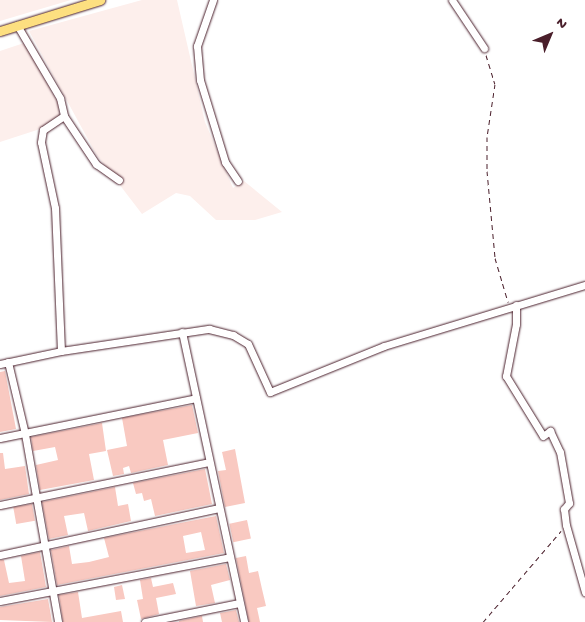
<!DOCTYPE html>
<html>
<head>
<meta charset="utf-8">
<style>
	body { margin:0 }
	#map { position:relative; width:585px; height:622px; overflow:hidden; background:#fff; font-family:"Gochi Hand",sans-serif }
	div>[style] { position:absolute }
	.built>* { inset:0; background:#fdefec }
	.building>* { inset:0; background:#f9c9c1; transform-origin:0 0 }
	.path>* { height:1px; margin-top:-0.5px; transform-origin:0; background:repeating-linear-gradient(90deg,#4a1f2b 0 5px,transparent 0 9px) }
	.roads { filter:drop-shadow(0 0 1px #4a1f2b) drop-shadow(0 0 1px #4a1f2b) }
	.minor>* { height:7px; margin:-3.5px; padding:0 3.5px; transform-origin:3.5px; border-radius:3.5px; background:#fff }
	.major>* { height:9px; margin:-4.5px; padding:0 4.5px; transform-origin:4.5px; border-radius:4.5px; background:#fddf80 }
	span { translate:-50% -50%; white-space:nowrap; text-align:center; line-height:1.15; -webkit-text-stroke:4.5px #fff; paint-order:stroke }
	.north { position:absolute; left:525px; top:10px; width:50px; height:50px; -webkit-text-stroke:4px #fff; paint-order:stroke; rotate:45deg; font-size:14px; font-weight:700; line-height:20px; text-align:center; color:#4a1f2b }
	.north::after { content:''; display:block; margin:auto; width:18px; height:22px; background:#4a1f2b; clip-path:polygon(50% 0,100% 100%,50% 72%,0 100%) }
</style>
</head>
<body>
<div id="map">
	<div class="built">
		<div style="clip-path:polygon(0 0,71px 0,0 21px)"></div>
		<div style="clip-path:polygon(142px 0,177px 0,205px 122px,233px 188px,244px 181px,282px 212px,255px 220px,216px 220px,190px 196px,176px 193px,142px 214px,96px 154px,29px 31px)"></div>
		<div style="clip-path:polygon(24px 43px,58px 103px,59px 116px,37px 130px,0 142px,0 51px)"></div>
	</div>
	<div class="building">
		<div style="clip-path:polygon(5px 371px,16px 429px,0 432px,0 372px)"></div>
		<div style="clip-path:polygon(192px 405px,198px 433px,163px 440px,168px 465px,131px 473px,129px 466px,123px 468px,124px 474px,113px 476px,107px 450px,127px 446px,122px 418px)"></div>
		<div style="clip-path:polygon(102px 423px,106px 451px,89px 454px,94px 480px,40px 490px,36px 465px,58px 460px,55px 447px,33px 451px,31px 437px)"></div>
		<div style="clip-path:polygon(235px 449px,245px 503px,225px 507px,218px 471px,226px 470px,222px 452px)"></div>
		<div style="clip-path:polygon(0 453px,3px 453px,5px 469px,25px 466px,29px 494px,0 500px)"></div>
		<div style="clip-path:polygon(205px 469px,212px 504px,155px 516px,151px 499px,144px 501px,142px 493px,136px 494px,133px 483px)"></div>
		<div style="clip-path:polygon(115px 487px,118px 506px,128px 504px,131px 521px,88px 531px,84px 513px,64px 516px,68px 535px,49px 539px,42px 502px)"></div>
		<div style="left:32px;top:504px;width:17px;height:19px;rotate:80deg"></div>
		<div style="clip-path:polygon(evenodd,216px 516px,224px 553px,57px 585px,51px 550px,69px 546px,72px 564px,89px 562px,109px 557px,104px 538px,216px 516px,201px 532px,205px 550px,186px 553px,183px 536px,201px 532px)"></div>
		<div style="left:247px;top:520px;width:19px;height:18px;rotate:78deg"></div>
		<div style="clip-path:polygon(40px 552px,46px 587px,0 596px,0 560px,4px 560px,9px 583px,25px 581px,21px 556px)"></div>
		<div style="clip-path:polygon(246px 556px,249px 573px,258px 571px,262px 589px,266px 606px,257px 608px,260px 622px,249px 622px,236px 558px)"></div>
		<div style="clip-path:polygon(226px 564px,230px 580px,211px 585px,215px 603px,196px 606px,190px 571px)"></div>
		<div style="clip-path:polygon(151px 578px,153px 587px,173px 583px,176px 594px,156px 598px,159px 614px,141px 619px,137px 600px,143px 599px,140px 580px)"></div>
		<div style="clip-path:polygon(122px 585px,125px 599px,116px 600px,114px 587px)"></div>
		<div style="clip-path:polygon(78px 592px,82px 618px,121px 611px,123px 622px,63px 622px,59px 595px)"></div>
		<div style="clip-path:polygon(48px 599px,52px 622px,0 620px,0 607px)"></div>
		<div style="clip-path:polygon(236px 610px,239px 622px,222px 622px,220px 613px)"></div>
		<div style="clip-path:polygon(202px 616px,203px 622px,179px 622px,179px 621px)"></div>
	</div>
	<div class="path">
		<div style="left:486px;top:55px;width:30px;rotate:73deg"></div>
		<div style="left:495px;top:84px;width:54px;rotate:98.6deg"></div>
		<div style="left:487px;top:137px;width:34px;rotate:90deg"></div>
		<div style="left:487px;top:171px;width:87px;rotate:84.7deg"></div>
		<div style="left:495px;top:258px;width:46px;rotate:73.5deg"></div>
		<div style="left:483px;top:622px;width:120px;rotate:-49.4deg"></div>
	</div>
	<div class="roads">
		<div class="minor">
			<div style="left:213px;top:0;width:49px;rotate:109.2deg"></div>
			<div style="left:197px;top:46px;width:34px;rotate:85deg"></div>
			<div style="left:200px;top:80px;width:86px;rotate:73deg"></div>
			<div style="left:225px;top:162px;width:23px;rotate:56deg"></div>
			<div style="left:452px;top:0;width:58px;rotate:56.3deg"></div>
			<div style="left:17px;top:25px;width:85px;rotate:59.5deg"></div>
			<div style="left:60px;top:98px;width:18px;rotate:77deg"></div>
			<div style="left:64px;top:116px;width:58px;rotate:56.3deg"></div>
			<div style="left:96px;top:164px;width:28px;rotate:35deg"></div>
			<div style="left:516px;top:305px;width:19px;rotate:90deg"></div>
			<div style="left:516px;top:324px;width:53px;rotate:100.9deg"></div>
			<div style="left:506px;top:376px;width:70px;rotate:58.3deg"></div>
			<div style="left:543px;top:436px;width:9px;rotate:-36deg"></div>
			<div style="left:550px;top:431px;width:23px;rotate:65deg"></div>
			<div style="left:560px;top:452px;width:52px;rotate:80deg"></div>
			<div style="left:569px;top:503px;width:8px;rotate:130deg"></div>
			<div style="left:564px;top:509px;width:16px;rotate:83deg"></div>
			<div style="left:566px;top:525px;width:70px;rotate:74.2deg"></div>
			<div style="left:182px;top:332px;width:297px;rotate:77.9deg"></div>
			<div style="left:61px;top:351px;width:143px;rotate:-92.4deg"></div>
			<div style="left:55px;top:208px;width:67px;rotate:-102deg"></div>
			<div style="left:41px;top:142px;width:12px;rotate:-81deg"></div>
			<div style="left:43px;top:130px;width:25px;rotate:-34deg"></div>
			<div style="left:8px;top:362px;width:74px;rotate:76.7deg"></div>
			<div style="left:25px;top:434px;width:191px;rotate:80deg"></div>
			<div style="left:0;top:364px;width:62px;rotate:-12deg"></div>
			<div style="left:61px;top:351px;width:150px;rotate:-8.5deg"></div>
			<div style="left:209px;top:329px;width:25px;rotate:14deg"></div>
			<div style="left:233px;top:335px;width:17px;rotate:31deg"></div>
			<div style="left:248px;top:344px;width:53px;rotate:65.4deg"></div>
			<div style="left:270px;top:392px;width:123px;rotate:-22deg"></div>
			<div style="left:384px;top:346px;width:210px;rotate:-16.9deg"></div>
			<div style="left:0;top:438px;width:200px;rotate:-11.5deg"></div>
			<div style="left:0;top:505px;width:213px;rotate:-11.6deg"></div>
			<div style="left:0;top:555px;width:224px;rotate:-12.1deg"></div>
			<div style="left:0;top:601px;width:234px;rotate:-10.8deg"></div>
			<div style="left:145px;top:622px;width:96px;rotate:-11.4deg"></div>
		</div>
		<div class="major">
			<div style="left:0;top:31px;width:105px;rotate:-17.2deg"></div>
		</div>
	</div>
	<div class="north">N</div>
</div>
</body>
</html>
